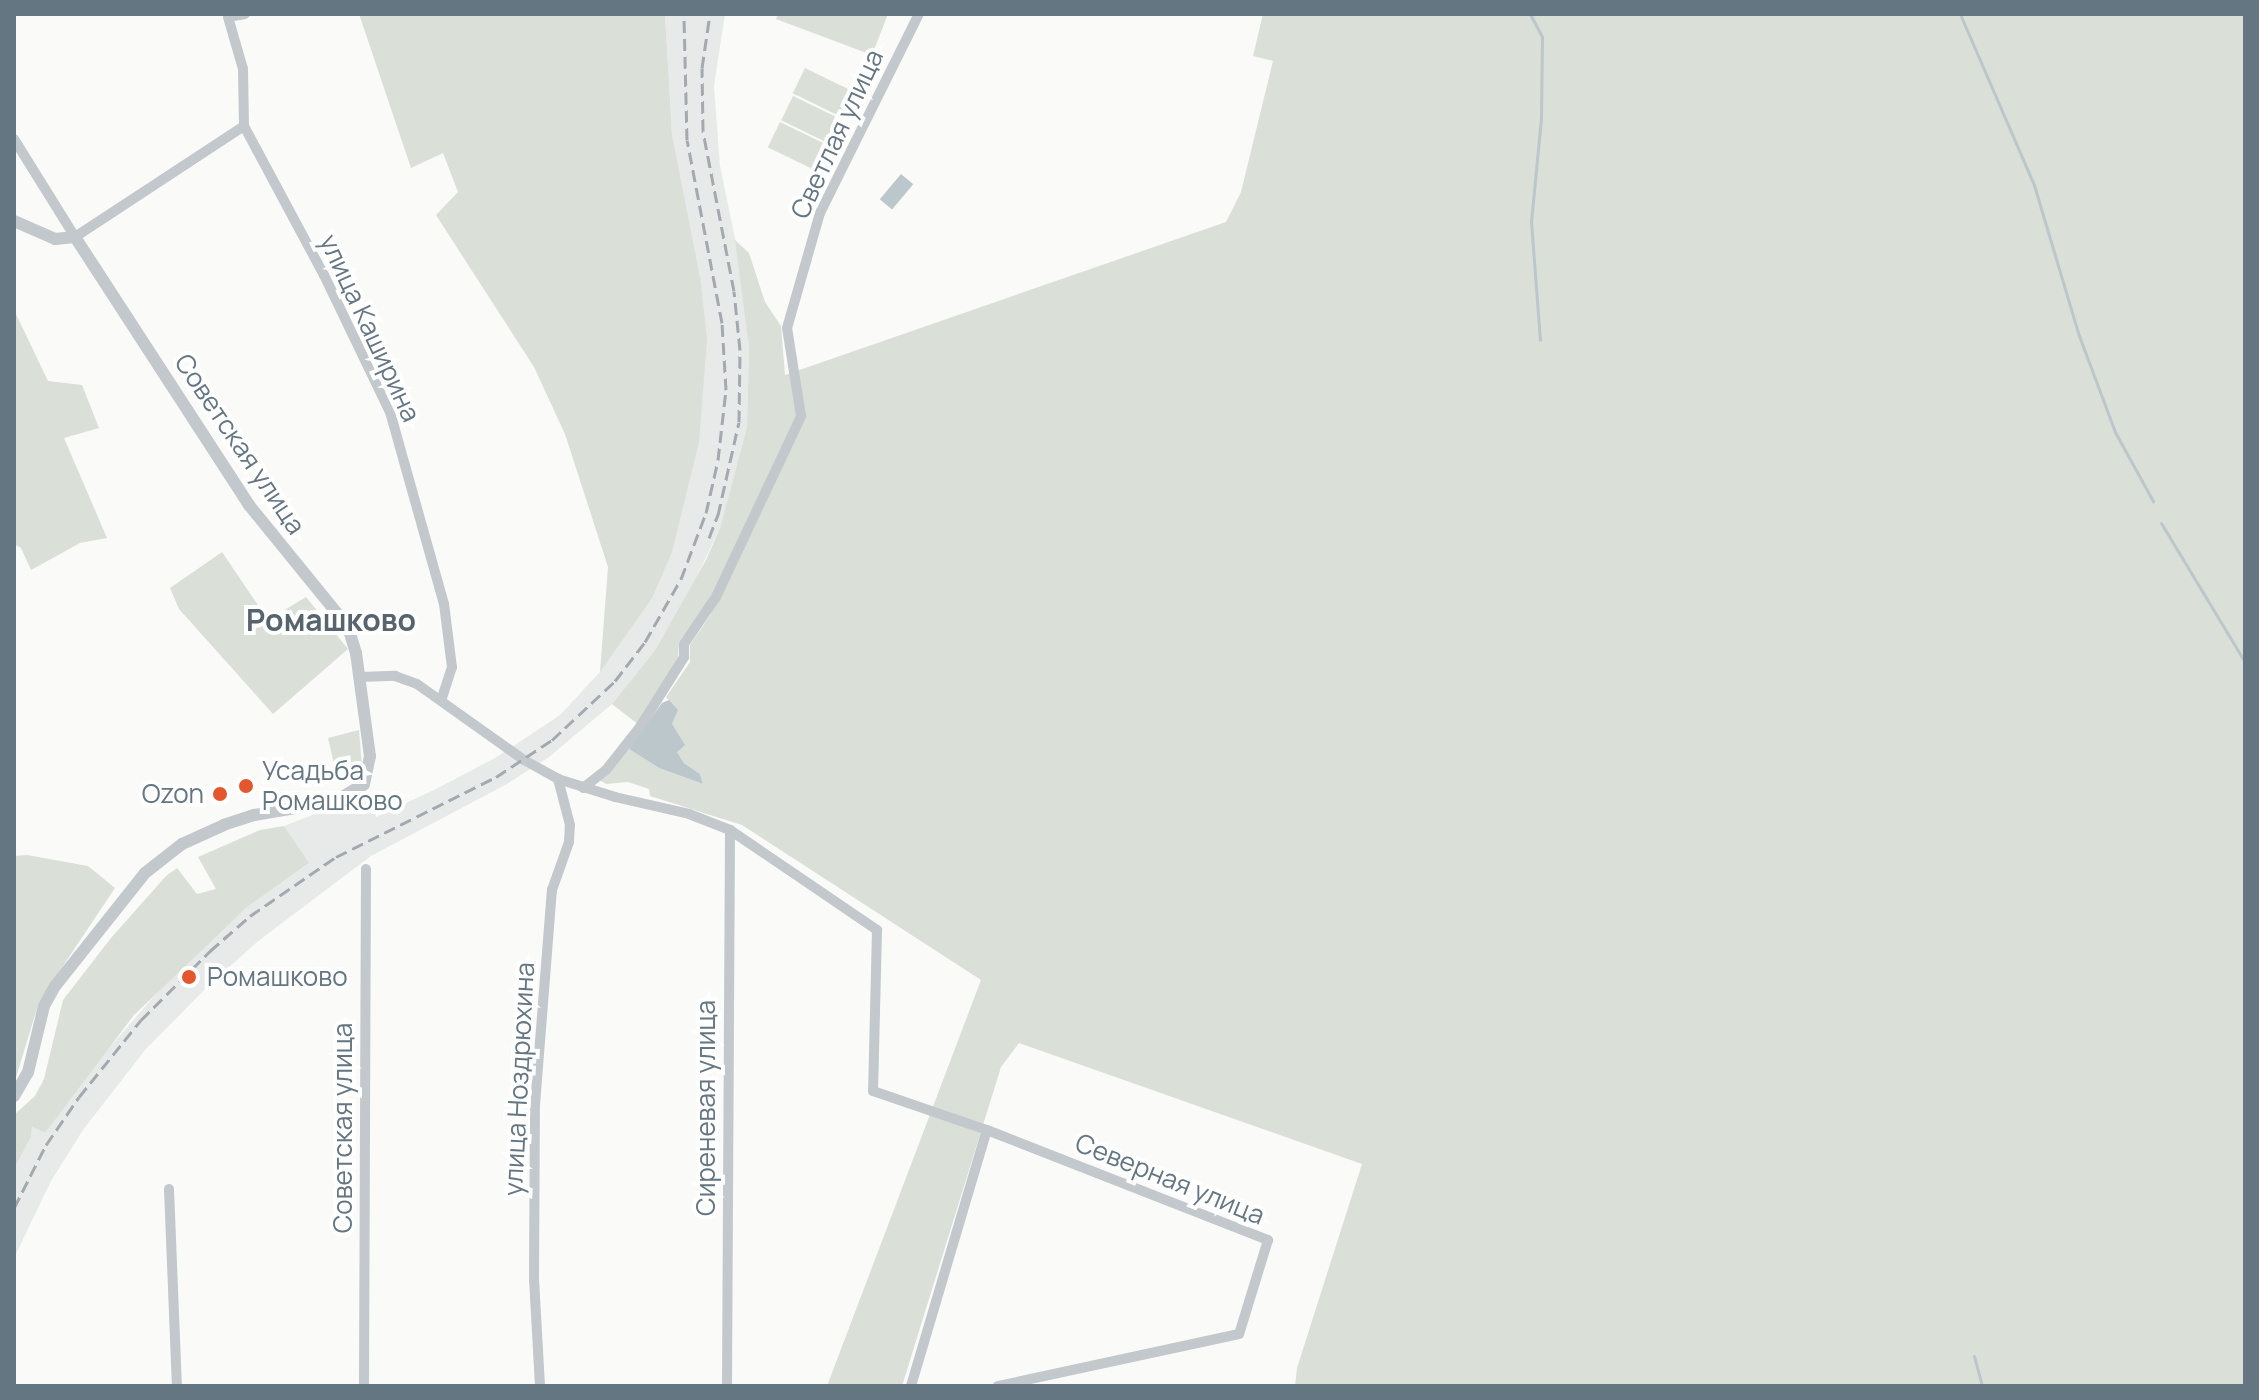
<!DOCTYPE html>
<html>
<head>
<meta charset="utf-8">
<style>
	body { margin:0 }
	#map { position:relative; width:2259px; height:1400px; overflow:hidden; background:#fafaf8; font-family:Manrope,sans-serif }
	div>[style] { position:absolute }
	.built>* { inset:0; background:#e8e9e9 }
	.green>* { inset:0; background:#dadfd7; transform-origin:0 0 }
	.water>* { inset:0; background:#bbc7cb; transform-origin:0 0 }
	.stream>* { height:3px; margin:-1.5px; padding:0 1.5px; transform-origin:1.5px; border-radius:1.5px; background:#bbc7cb }
	.minor>* { height:10px; margin:-5px; padding:0 5px; transform-origin:5px; border-radius:5px; background:#c3c8cc }
	.tertiary>* { height:12px; margin:-6px; padding:0 6px; transform-origin:6px; border-radius:6px; background:#c3c8cc }
	.rail>* { height:3px; margin-top:-1.5px; transform-origin:0; background:repeating-linear-gradient(90deg,#a2aab0 0 12px,transparent 0 18px) }
	.dots>* { width:22px; height:22px; translate:-50% -50%; box-sizing:border-box; border:4px solid #fff; border-radius:50% }
	span { translate:-50% -50%; white-space:nowrap; text-align:center; line-height:1.15; -webkit-text-stroke:8px #fff; paint-order:stroke }
	.street-label { font-size:26px; color:#657683 }
	.poi-label { font-size:26px; color:#657683 }
	.left { translate:0 -50%; text-align:left }
	.right { translate:-100% -50%; text-align:right }
	.quarter-label { font-size:30px; color:#57646e; font-weight:700 }
	.frame { position:absolute; inset:0; border:16px solid #657683; pointer-events:none }
</style>
</head>
<body>
<div id="map">
	<div class="built">
		<div style="clip-path:polygon(665px 14px,725px 14px,714px 86px,720px 166px,742px 272px,749px 347px,747px 427px,720px 528px,686px 599px,656px 649px,612px 704px,549px 757px,507px 784px,371px 856px,257px 942px,209px 985px,145px 1050px,83px 1130px,51px 1181px,14px 1258px,14px 1169px,31px 1137px,32px 1127px,45px 1133px,90px 1070px,169px 979px,246px 908px,308px 864px,284px 826px,323px 811px,366px 787px,376px 817px,436px 789px,495px 758px,560px 715px,600px 672px,700px 276px,672px 134px)"></div>
	</div>
	<div class="green">
		<div style="clip-path:polygon(359px 14px,665px 14px,672px 134px,700px 276px,707px 339px,699px 442px,672px 552px,652px 598px,600px 672px,608px 567px,565px 434px,534px 367px,436px 215px,458px 192px,443px 153px,411px 168px)"></div>
		<div style="clip-path:polygon(778px 14px,888px 14px,872px 55px,776px 19px)"></div>
		<div style="clip-path:polygon(1263px 14px,2245px 14px,2245px 1386px,1295px 1386px,1297px 1368px,1362px 1164px,1019px 1043px,1001px 1067px,902px 1386px,827px 1386px,981px 980px,742px 825px,650px 796px,649px 789px,628px 782px,606px 784px,595px 777px,629px 749px,659px 768px,703px 784px,700px 774px,684px 763px,677px 752px,672px 724px,677px 710px,666px 697px,690px 662px,690px 645px,711px 614px,709px 601px,679px 642px,678px 657px,639px 725px,612px 704px,656px 649px,706px 560px,720px 528px,747px 427px,749px 347px,735px 240px,749px 253px,765px 302px,781px 326px,785px 375px,1226px 222px,1241px 192px,1273px 61px,1253px 56px)"></div>
		<div style="left:805px;top:68px;width:52px;height:28px;rotate:26deg"></div>
		<div style="left:793px;top:96px;width:51px;height:27px;rotate:26deg"></div>
		<div style="left:780px;top:122px;width:52px;height:28px;rotate:26deg"></div>
		<div style="clip-path:polygon(14px 310px,48px 381px,82px 385px,99px 428px,64px 438px,107px 538px,80px 543px,31px 570px,21px 548px,14px 544px)"></div>
		<div style="clip-path:polygon(222px 552px,268px 620px,306px 597px,348px 649px,273px 714px,179px 609px,170px 588px)"></div>
		<div style="clip-path:polygon(359px 730px,362px 768px,336px 773px,328px 738px)"></div>
		<div style="clip-path:polygon(284px 826px,309px 863px,246px 908px,134px 1015px,45px 1133px,32px 1127px,31px 1137px,14px 1169px,14px 1115px,35px 1096px,44px 1079px,63px 1000px,111px 938px,166px 876px,177px 868px,197px 894px,216px 889px,198px 857px,260px 830px)"></div>
		<div style="clip-path:polygon(27px 855px,88px 866px,115px 888px,39px 1002px,14px 1084px,14px 856px)"></div>
	</div>
	<div class="water">
		<div style="left:901px;top:174px;width:16px;height:33px;rotate:40deg"></div>
		<div style="clip-path:polygon(669px 700px,678px 710px,672px 724px,685px 745px,677px 752px,684px 763px,700px 774px,703px 784px,659px 768px,629px 749px,662px 703px)"></div>
	</div>
	<div class="stream">
		<div style="left:1530px;top:14px;width:26px;rotate:62deg"></div>
		<div style="left:1542px;top:37px;width:81px;rotate:90.7deg"></div>
		<div style="left:1541px;top:118px;width:103px;rotate:95.5deg"></div>
		<div style="left:1531px;top:221px;width:119px;rotate:85.7deg"></div>
		<div style="left:1960px;top:14px;width:186px;rotate:66.6deg"></div>
		<div style="left:2034px;top:185px;width:154px;rotate:73.4deg"></div>
		<div style="left:2078px;top:333px;width:106px;rotate:69.5deg"></div>
		<div style="left:2115px;top:432px;width:79px;rotate:61.2deg"></div>
		<div style="left:2161px;top:523px;width:162px;rotate:58.9deg"></div>
		<div style="left:1974px;top:1356px;width:31px;rotate:75deg"></div>
	</div>
	<div class="minor">
		<div style="left:245px;top:14px;width:17px;rotate:170deg"></div>
		<div style="left:228px;top:17px;width:54px;rotate:73.9deg"></div>
		<div style="left:243px;top:69px;width:57px;rotate:89deg"></div>
		<div style="left:244px;top:126px;width:169px;rotate:61.8deg"></div>
		<div style="left:324px;top:275px;width:152px;rotate:64.3deg"></div>
		<div style="left:390px;top:412px;width:199px;rotate:74.3deg"></div>
		<div style="left:444px;top:604px;width:64px;rotate:82.8deg"></div>
		<div style="left:452px;top:667px;width:33px;rotate:108deg"></div>
		<div style="left:14px;top:139px;width:115px;rotate:58.1deg"></div>
		<div style="left:75px;top:237px;width:202px;rotate:-33.3deg"></div>
		<div style="left:360px;top:677px;width:35px;rotate:-2deg"></div>
		<div style="left:395px;top:676px;width:23px;rotate:20deg"></div>
		<div style="left:417px;top:684px;width:131px;rotate:35.4deg"></div>
		<div style="left:524px;top:760px;width:39px;rotate:29deg"></div>
		<div style="left:558px;top:779px;width:60px;rotate:17.5deg"></div>
		<div style="left:615px;top:797px;width:76px;rotate:12.9deg"></div>
		<div style="left:689px;top:814px;width:44px;rotate:21.3deg"></div>
		<div style="left:730px;top:830px;width:178px;rotate:34.2deg"></div>
		<div style="left:877px;top:930px;width:161px;rotate:91.4deg"></div>
		<div style="left:873px;top:1091px;width:120px;rotate:18.9deg"></div>
		<div style="left:987px;top:1130px;width:302px;rotate:21.4deg"></div>
		<div style="left:1268px;top:1240px;width:98px;rotate:107.1deg"></div>
		<div style="left:1239px;top:1334px;width:247px;rotate:167.8deg"></div>
		<div style="left:583px;top:788px;width:29px;rotate:-38deg"></div>
		<div style="left:606px;top:770px;width:55px;rotate:-51.7deg"></div>
		<div style="left:640px;top:727px;width:83px;rotate:-57.8deg"></div>
		<div style="left:684px;top:657px;width:13px;rotate:-90deg"></div>
		<div style="left:684px;top:644px;width:57px;rotate:-55.8deg"></div>
		<div style="left:716px;top:597px;width:200px;rotate:-64.8deg"></div>
		<div style="left:801px;top:416px;width:89px;rotate:-99deg"></div>
		<div style="left:787px;top:328px;width:120px;rotate:-74deg"></div>
		<div style="left:820px;top:213px;width:222px;rotate:-63.6deg"></div>
		<div style="left:169px;top:1189px;width:197px;rotate:87.7deg"></div>
		<div style="left:364px;top:1386px;width:517px;rotate:-89.78deg"></div>
		<div style="left:540px;top:1386px;width:106px;rotate:-93.2deg"></div>
		<div style="left:534px;top:1280px;width:175px;rotate:-89.7deg"></div>
		<div style="left:535px;top:1105px;width:216px;rotate:-85.5deg"></div>
		<div style="left:552px;top:890px;width:51px;rotate:-70.5deg"></div>
		<div style="left:569px;top:842px;width:17px;rotate:-87deg"></div>
		<div style="left:570px;top:825px;width:48px;rotate:-104.6deg"></div>
		<div style="left:727px;top:1386px;width:556px;rotate:-89.69deg"></div>
		<div style="left:911px;top:1386px;width:267px;rotate:-73.5deg"></div>
	</div>
	<div class="tertiary">
		<div style="left:14px;top:221px;width:45px;rotate:23.7deg"></div>
		<div style="left:55px;top:239px;width:20px;rotate:-6deg"></div>
		<div style="left:75px;top:237px;width:320px;rotate:57deg"></div>
		<div style="left:249px;top:505px;width:157px;rotate:50.9deg"></div>
		<div style="left:348px;top:627px;width:27px;rotate:73deg"></div>
		<div style="left:356px;top:653px;width:104px;rotate:82.3deg"></div>
		<div style="left:370px;top:756px;width:29px;rotate:102deg"></div>
		<div style="left:364px;top:784px;width:33px;rotate:149deg"></div>
		<div style="left:336px;top:801px;width:83px;rotate:170.3deg"></div>
		<div style="left:254px;top:815px;width:32px;rotate:162deg"></div>
		<div style="left:224px;top:825px;width:46px;rotate:155.7deg"></div>
		<div style="left:182px;top:844px;width:47px;rotate:141.9deg"></div>
		<div style="left:145px;top:873px;width:144px;rotate:128.5deg"></div>
		<div style="left:55px;top:986px;width:23px;rotate:119deg"></div>
		<div style="left:44px;top:1006px;width:68px;rotate:103.6deg"></div>
		<div style="left:28px;top:1072px;width:28px;rotate:120deg"></div>
	</div>
	<div class="rail">
		<div style="left:709px;top:538px;width:25px;rotate:-69deg"></div>
		<div style="left:718px;top:515px;width:95px;rotate:-77.3deg"></div>
		<div style="left:739px;top:422px;width:72px;rotate:-89.2deg"></div>
		<div style="left:740px;top:350px;width:59px;rotate:-95.8deg"></div>
		<div style="left:734px;top:291px;width:163px;rotate:-101deg"></div>
		<div style="left:703px;top:131px;width:63px;rotate:-90.9deg"></div>
		<div style="left:702px;top:68px;width:55px;rotate:-81.6deg"></div>
		<div style="left:14px;top:1208px;width:71px;rotate:-63.1deg"></div>
		<div style="left:46px;top:1145px;width:58px;rotate:-55.5deg"></div>
		<div style="left:79px;top:1097px;width:99px;rotate:-51.2deg"></div>
		<div style="left:141px;top:1020px;width:98px;rotate:-45deg"></div>
		<div style="left:210px;top:951px;width:53px;rotate:-41.2deg"></div>
		<div style="left:250px;top:916px;width:104px;rotate:-34.5deg"></div>
		<div style="left:336px;top:857px;width:179px;rotate:-26.6deg"></div>
		<div style="left:496px;top:777px;width:67px;rotate:-33.5deg"></div>
		<div style="left:552px;top:740px;width:86px;rotate:-43.1deg"></div>
		<div style="left:615px;top:681px;width:49px;rotate:-52.4deg"></div>
		<div style="left:645px;top:642px;width:73px;rotate:-60.3deg"></div>
		<div style="left:681px;top:579px;width:71px;rotate:-69.3deg"></div>
		<div style="left:706px;top:513px;width:54px;rotate:-77.2deg"></div>
		<div style="left:718px;top:460px;width:70px;rotate:-83.5deg"></div>
		<div style="left:726px;top:390px;width:67px;rotate:-93.4deg"></div>
		<div style="left:722px;top:323px;width:186px;rotate:-100.8deg"></div>
		<div style="left:687px;top:140px;width:126px;rotate:-91.4deg"></div>
	</div>
	<div class="dots">
		<div style="left:246px;top:786px;background:#e4572e"></div>
		<div style="left:220px;top:794px;background:#e4572e"></div>
		<div style="left:189px;top:977px;background:#e4572e"></div>
	</div>
	<div class="street-label">
		<span style="left:837px;top:134px;rotate:-65deg">Светлая улица</span>
		<span style="left:370px;top:328px;rotate:65deg">улица Каширина</span>
		<span style="left:240px;top:444px;rotate:56deg">Советская улица</span>
		<span style="left:519px;top:1079px;rotate:-87deg">улица Ноздрюхина</span>
		<span style="left:706px;top:1108px;rotate:-90deg">Сиреневая улица</span>
		<span style="left:343px;top:1128px;rotate:-90deg">Советская улица</span>
		<span style="left:1170px;top:1179px;rotate:22deg">Северная улица</span>
	</div>
	<div class="poi-label">
		<span class="left" style="left:262px;top:786px">Усадьба<br>Ромашково</span>
		<span class="right" style="left:204px;top:794px">Ozon</span>
		<span class="left" style="left:207px;top:977px">Ромашково</span>
	</div>
	<div class="quarter-label">
		<span style="left:331px;top:620px">Ромашково</span>
	</div>
	<div class="frame"></div>
</div>
</body>
</html>
